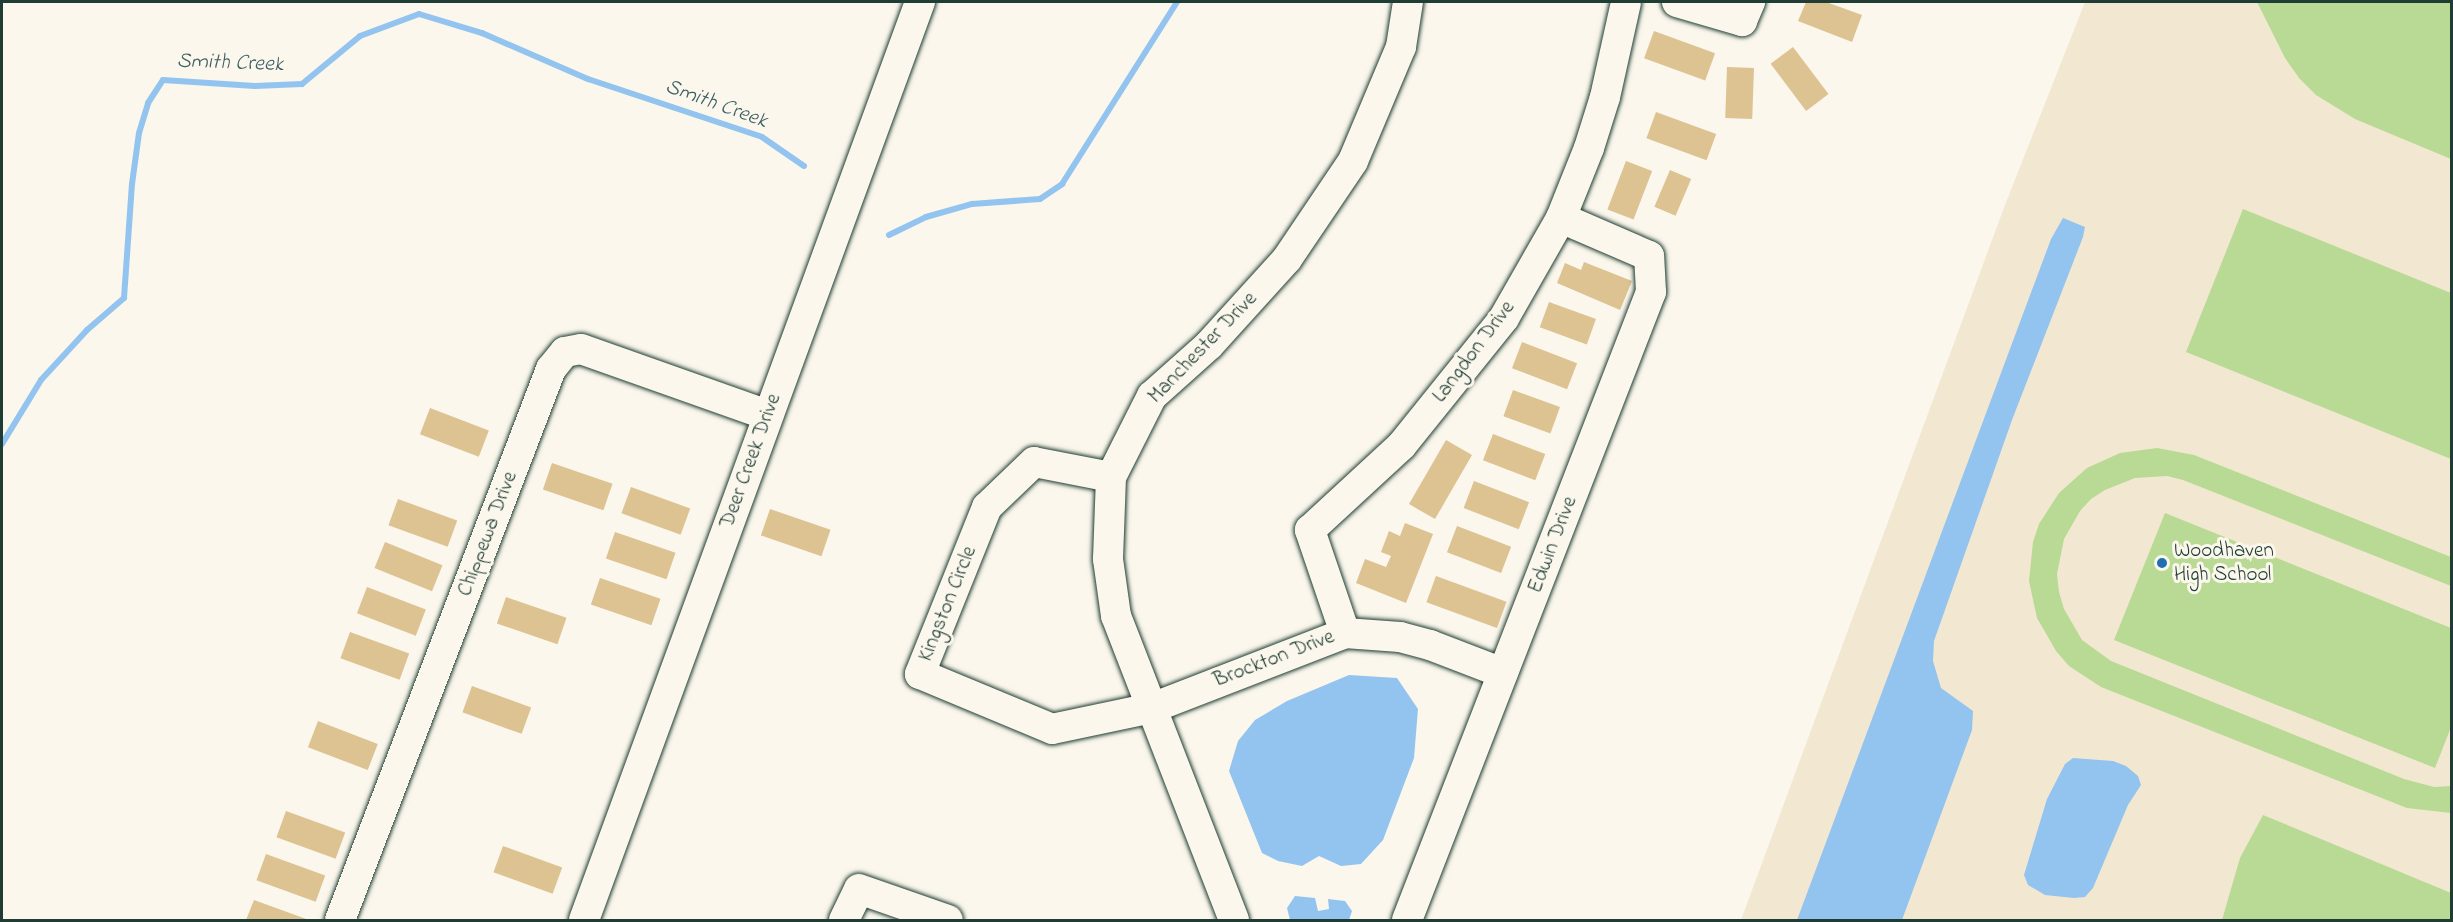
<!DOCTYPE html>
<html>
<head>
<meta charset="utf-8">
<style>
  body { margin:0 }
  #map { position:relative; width:2453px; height:922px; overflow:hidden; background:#fbf7ec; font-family:"Indie Flower",sans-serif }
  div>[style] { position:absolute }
  .built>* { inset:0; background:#f2e7d1 }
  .green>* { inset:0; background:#b8da94 }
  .water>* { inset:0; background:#93c4ef }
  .stream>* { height:6px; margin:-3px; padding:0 3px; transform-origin:3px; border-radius:3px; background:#93c4ef }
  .building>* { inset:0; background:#ddc292; transform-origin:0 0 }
  .roads { filter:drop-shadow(0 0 2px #1f3d34) drop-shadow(0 0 2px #1f3d34) }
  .minor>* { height:30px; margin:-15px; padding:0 15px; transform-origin:15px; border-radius:15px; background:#fbf7ec }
  .dots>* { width:16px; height:16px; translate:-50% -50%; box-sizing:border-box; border:3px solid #fbf7ec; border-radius:50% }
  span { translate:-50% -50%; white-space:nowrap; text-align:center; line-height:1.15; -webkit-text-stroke:6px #fbf7ec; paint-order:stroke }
  .street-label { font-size:21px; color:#1f3d34 }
  .poi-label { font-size:21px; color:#1f3d34 }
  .left { translate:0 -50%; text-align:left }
  .water-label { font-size:22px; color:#3c5f63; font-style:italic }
  .frame { position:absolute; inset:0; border:3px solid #1f3d34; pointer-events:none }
</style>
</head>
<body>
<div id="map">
  <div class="built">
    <div style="clip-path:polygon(2085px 2px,2451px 2px,2451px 920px,1741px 920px,2005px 205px)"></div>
  </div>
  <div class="green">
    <div style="clip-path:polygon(2257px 2px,2451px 2px,2451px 159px,2355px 119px,2316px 95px,2299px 78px,2285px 58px)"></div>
    <div style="clip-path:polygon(2243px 209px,2451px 293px,2451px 459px,2186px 352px)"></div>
    <div style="clip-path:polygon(2157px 448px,2194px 455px,2451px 557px,2451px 586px,2183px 480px,2167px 476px,2135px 478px,2105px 490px,2091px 499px,2080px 511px,2064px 539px,2057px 574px,2059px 592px,2064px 609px,2082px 640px,2111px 661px,2404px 779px,2434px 787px,2451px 786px,2451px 813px,2407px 808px,2101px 687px,2069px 666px,2056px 651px,2037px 618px,2029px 581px,2033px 542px,2039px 524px,2059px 493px,2087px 468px,2120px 453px)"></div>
    <div style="clip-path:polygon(2165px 513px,2451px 628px,2451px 727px,2435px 768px,2114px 640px)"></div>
    <div style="clip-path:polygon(2263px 815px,2451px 893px,2451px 920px,2222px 920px,2240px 858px)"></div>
  </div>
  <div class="water">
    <div style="clip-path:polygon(2063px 218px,2085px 227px,2083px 237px,2012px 420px,1934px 641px,1933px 661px,1941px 688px,1973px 711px,1972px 730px,1902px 920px,1797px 920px,2051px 239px)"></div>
    <div style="clip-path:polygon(1349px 675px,1397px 678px,1418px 709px,1414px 758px,1383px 840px,1361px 864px,1341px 866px,1319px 856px,1302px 866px,1278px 861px,1262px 853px,1229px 771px,1238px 741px,1255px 720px,1287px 701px)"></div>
    <div style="clip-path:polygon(2073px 758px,2113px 761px,2126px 766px,2138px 776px,2141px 785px,2128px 805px,2093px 888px,2085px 897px,2074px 898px,2045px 895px,2028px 885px,2024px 875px,2047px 799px,2065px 764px)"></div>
    <div style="clip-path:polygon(1295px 896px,1315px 898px,1318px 911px,1329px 909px,1328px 899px,1345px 901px,1352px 911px,1349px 920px,1290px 920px,1287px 908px)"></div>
  </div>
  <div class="stream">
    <div style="left:889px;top:235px;width:41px;rotate:-25.9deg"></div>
    <div style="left:926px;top:217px;width:48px;rotate:-15.8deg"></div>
    <div style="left:972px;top:204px;width:68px;rotate:-4.2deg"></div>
    <div style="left:1040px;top:199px;width:27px;rotate:-34deg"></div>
    <div style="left:1062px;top:184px;width:215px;rotate:-57.7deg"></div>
    <div style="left:2px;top:444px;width:75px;rotate:-58.6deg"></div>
    <div style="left:41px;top:380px;width:68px;rotate:-47.4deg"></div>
    <div style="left:87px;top:330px;width:49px;rotate:-40.9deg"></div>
    <div style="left:124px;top:298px;width:114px;rotate:-86deg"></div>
    <div style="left:132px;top:184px;width:51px;rotate:-82.2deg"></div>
    <div style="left:139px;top:133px;width:31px;rotate:-73deg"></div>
    <div style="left:148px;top:103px;width:27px;rotate:-57deg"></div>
    <div style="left:163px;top:80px;width:92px;rotate:3.7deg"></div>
    <div style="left:255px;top:86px;width:47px;rotate:-2.4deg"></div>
    <div style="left:302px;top:84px;width:75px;rotate:-39.6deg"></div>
    <div style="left:360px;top:36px;width:63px;rotate:-20.4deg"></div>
    <div style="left:419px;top:14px;width:66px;rotate:16.8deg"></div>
    <div style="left:482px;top:33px;width:116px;rotate:23.5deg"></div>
    <div style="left:588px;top:79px;width:183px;rotate:18.4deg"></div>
    <div style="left:762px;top:137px;width:51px;rotate:34.6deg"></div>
  </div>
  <div class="building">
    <div style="clip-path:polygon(1806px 2px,1826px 2px,1862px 15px,1852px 42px,1798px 21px)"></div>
    <div style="left:1654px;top:31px;width:65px;height:29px;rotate:20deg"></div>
    <div style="left:1793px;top:47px;width:59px;height:28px;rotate:53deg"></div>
    <div style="left:1727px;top:67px;width:27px;height:51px;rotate:2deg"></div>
    <div style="left:1656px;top:112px;width:64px;height:28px;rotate:20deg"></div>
    <div style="left:1626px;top:161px;width:28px;height:52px;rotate:21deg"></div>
    <div style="left:1670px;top:170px;width:23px;height:40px;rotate:23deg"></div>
    <div style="clip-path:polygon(1584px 262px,1632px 281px,1620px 310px,1557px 283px,1565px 263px,1581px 270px)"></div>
    <div style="left:1549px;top:302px;width:50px;height:27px;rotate:20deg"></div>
    <div style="left:1522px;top:342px;width:59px;height:28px;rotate:21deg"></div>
    <div style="left:1513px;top:390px;width:50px;height:28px;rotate:20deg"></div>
    <div style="left:430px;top:408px;width:63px;height:28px;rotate:21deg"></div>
    <div style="left:1493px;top:434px;width:56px;height:28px;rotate:21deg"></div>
    <div style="left:1446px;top:440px;width:30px;height:74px;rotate:30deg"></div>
    <div style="left:552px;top:463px;width:64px;height:28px;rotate:19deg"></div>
    <div style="left:1474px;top:481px;width:59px;height:29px;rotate:21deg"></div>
    <div style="left:631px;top:487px;width:63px;height:28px;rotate:20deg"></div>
    <div style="left:398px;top:499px;width:63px;height:28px;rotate:20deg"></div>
    <div style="left:770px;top:509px;width:64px;height:28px;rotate:19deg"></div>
    <div style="clip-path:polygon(1405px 523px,1433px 534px,1406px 603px,1356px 583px,1365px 559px,1386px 567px,1391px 556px,1381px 552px,1389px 531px,1400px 536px)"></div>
    <div style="left:1457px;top:526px;width:58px;height:28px;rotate:21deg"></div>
    <div style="left:615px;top:532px;width:64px;height:28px;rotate:19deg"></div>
    <div style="left:385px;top:542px;width:62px;height:28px;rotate:22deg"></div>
    <div style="left:1436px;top:576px;width:75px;height:28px;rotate:20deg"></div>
    <div style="left:600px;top:578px;width:64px;height:28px;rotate:19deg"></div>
    <div style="left:367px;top:587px;width:63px;height:28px;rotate:21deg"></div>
    <div style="left:506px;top:597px;width:64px;height:28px;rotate:19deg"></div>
    <div style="left:350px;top:632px;width:63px;height:28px;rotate:20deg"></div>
    <div style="left:472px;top:686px;width:63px;height:28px;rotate:20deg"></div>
    <div style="left:318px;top:721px;width:64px;height:28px;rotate:21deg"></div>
    <div style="left:286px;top:811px;width:63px;height:28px;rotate:20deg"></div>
    <div style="left:503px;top:846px;width:63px;height:28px;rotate:20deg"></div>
    <div style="left:266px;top:854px;width:63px;height:28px;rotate:20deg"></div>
    <div style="clip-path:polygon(254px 900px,309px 920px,246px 920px)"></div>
  </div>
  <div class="roads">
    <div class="minor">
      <div style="left:1677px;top:2px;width:68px;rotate:16.3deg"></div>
      <div style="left:1742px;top:21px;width:21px;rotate:-67deg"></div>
      <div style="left:1111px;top:477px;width:78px;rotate:-169deg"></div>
      <div style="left:1034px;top:462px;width:65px;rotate:136.2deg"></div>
      <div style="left:987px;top:507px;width:180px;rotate:111.9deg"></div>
      <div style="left:920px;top:674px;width:143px;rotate:22.6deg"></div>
      <div style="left:1052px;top:729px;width:102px;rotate:-11.9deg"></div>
      <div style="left:1152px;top:708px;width:207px;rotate:-21.2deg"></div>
      <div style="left:1345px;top:633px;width:55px;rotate:4.2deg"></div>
      <div style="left:1400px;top:637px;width:31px;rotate:15deg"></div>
      <div style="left:1430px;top:645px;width:78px;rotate:21deg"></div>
      <div style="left:1345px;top:633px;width:109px;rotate:-108.8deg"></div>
      <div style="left:1310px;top:530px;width:125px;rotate:-42.7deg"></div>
      <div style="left:1402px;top:445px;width:163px;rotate:-51.2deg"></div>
      <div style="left:1504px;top:318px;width:115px;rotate:-60.3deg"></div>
      <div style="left:1561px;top:218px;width:75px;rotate:-68.2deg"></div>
      <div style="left:1589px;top:148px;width:53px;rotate:-72.6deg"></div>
      <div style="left:1605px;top:97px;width:97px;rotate:-77.5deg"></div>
      <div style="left:340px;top:920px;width:590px;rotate:-69.05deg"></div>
      <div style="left:551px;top:369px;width:22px;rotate:-51deg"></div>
      <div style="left:565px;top:352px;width:16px;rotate:-11deg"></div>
      <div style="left:581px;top:349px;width:197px;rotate:19.5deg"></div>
      <div style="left:584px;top:920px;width:978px;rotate:-69.9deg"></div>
      <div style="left:844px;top:920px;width:34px;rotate:-64deg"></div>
      <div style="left:859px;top:889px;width:94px;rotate:19.2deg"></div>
      <div style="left:1234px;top:920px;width:326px;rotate:-111.2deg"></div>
      <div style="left:1116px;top:616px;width:58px;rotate:-98deg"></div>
      <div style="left:1108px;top:559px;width:82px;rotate:-87.9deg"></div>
      <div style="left:1111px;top:477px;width:91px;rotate:-63.2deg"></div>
      <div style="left:1152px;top:396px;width:76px;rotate:-41.8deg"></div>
      <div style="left:1209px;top:345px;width:116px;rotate:-47.8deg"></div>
      <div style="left:1287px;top:259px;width:118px;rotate:-56deg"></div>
      <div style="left:1353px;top:161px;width:124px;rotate:-67.2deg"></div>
      <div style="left:1401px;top:47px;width:46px;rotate:-81.2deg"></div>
      <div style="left:1407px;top:920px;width:674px;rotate:-68.77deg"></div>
      <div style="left:1651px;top:292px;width:36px;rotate:-93deg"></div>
      <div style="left:1649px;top:256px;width:96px;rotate:-156.6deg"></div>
    </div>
  </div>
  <div class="dots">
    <div style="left:2162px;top:563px;background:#1f6fb2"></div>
  </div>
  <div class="street-label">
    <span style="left:1203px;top:348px;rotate:-46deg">Manchester Drive</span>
    <span style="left:1474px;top:352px;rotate:-53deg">Langdon Drive</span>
    <span style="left:751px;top:461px;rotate:-70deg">Deer Creek Drive</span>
    <span style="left:488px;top:534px;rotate:-69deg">Chippewa Drive</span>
    <span style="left:1553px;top:545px;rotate:-69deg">Edwin Drive</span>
    <span style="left:948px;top:604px;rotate:-68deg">Kingston Circle</span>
    <span style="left:1274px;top:659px;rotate:-21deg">Brockton Drive</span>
  </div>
  <div class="poi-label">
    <span class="left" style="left:2174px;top:563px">Woodhaven<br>High School</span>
  </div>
  <div class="water-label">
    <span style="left:230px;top:64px;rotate:2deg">Smith Creek</span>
    <span style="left:716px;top:105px;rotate:20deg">Smith Creek</span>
  </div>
  <div class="frame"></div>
</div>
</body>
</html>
